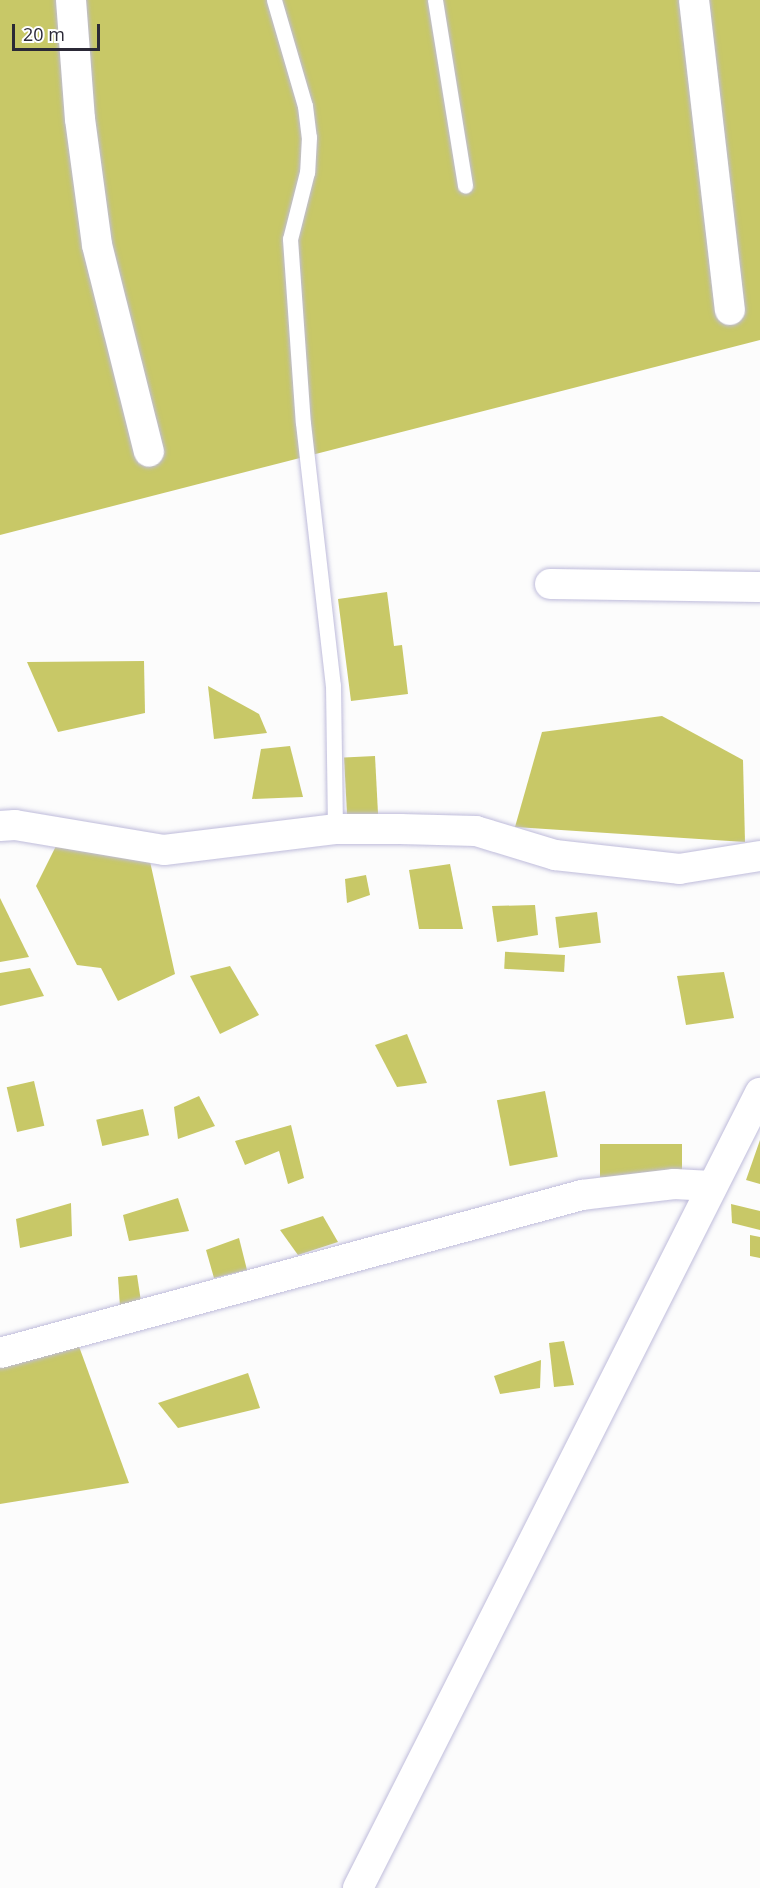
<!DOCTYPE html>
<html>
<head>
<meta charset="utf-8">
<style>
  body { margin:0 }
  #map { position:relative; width:760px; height:1888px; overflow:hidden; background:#fcfcfc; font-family:"Open Sans",sans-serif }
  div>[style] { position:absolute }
  .building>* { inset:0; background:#c8c867; transform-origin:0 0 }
  .roads { filter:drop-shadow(0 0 2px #bfbcdb) drop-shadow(0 0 2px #bfbcdb) }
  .lane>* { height:15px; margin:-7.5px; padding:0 7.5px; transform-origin:7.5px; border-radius:7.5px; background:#fff }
  .street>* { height:30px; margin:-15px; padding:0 15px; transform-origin:15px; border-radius:15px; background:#fff }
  span { translate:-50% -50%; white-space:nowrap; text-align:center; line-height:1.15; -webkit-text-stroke:4.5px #fff; paint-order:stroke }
  .scale { position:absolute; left:12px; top:24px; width:88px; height:27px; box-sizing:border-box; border:3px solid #2b2936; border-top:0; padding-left:8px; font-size:18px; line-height:21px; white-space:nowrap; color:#2b2936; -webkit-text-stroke:4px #fff; paint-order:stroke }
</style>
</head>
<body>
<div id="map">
  <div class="building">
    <div style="clip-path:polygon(0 0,760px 0,760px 340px,0 535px)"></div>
    <div style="clip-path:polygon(387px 592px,394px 646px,402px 645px,408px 694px,351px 701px,338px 599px)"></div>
    <div style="clip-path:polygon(144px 661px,145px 713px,58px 732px,27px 662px)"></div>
    <div style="clip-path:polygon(208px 686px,259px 714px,267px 733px,214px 739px)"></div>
    <div style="clip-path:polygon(662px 716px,743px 760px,745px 842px,515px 827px,542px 732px)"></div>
    <div style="clip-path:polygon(290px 746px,303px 797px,252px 799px,261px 749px)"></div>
    <div style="left:375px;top:756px;width:62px;height:31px;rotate:87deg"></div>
    <div style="clip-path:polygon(60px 838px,149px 857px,175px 974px,118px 1001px,101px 968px,77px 965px,36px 886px)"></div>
    <div style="clip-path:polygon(450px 864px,463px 929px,419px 929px,409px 870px)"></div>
    <div style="clip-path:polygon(366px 875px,370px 895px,347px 903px,345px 879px)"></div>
    <div style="clip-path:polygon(0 898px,29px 957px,0 962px)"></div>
    <div style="clip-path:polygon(535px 905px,538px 935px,497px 942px,492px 906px)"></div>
    <div style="left:597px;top:912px;width:31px;height:42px;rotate:83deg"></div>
    <div style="left:565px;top:955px;width:17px;height:60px;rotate:93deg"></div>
    <div style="clip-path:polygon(230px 966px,259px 1015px,220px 1034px,190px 976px)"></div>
    <div style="clip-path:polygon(30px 968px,44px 996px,0 1006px,0 973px)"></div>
    <div style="clip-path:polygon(724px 972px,734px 1018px,686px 1025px,677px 976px)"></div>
    <div style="clip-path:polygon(407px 1034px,427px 1083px,397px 1087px,375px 1045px)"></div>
    <div style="left:34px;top:1081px;width:46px;height:28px;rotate:77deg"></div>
    <div style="left:545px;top:1091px;width:67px;height:49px;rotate:79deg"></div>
    <div style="clip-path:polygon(199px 1096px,215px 1126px,178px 1139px,174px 1107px)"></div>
    <div style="left:143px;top:1109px;width:27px;height:48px;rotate:77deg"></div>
    <div style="clip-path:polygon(291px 1125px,304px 1178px,288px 1184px,279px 1151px,245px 1165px,235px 1141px)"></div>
    <div style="clip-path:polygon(760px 1140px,760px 1184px,746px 1180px)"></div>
    <div style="left:682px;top:1144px;width:33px;height:82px;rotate:90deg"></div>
    <div style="clip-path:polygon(178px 1198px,189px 1231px,129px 1241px,123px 1215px)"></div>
    <div style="clip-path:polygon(71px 1203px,72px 1236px,20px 1248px,16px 1219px)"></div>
    <div style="clip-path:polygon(731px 1204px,760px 1211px,760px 1230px,732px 1223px)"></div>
    <div style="clip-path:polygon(323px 1216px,338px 1242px,298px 1255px,280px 1230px)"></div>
    <div style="clip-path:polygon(750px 1235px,760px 1237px,760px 1258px,750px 1256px)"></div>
    <div style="clip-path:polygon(239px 1238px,247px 1270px,214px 1278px,206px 1250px)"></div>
    <div style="clip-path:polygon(137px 1275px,143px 1315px,121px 1322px,118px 1277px)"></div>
    <div style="clip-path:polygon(77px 1341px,129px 1483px,0 1504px,0 1362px)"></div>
    <div style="clip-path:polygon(564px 1341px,574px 1385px,554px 1387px,549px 1343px)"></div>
    <div style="clip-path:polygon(541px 1360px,540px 1388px,500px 1394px,494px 1376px)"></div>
    <div style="clip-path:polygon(248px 1373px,260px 1408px,178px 1428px,158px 1403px)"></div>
  </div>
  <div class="roads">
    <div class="lane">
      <div style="left:274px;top:0;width:110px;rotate:73.7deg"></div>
      <div style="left:305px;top:106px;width:31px;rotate:83deg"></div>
      <div style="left:309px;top:137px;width:35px;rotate:93deg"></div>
      <div style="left:307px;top:172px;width:69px;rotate:104.2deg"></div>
      <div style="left:290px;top:239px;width:184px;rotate:86deg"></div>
      <div style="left:303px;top:423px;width:264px;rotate:83.5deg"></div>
      <div style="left:333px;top:685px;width:144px;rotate:89.2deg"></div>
      <div style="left:435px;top:0;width:188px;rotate:80.8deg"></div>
    </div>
    <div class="street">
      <div style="left:71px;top:0;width:119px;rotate:85.7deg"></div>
      <div style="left:80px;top:119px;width:127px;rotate:82.3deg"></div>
      <div style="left:97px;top:245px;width:213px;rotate:75.9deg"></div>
      <div style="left:694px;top:0;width:312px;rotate:83.4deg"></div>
      <div style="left:550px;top:584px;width:210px;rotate:0.8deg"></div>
      <div style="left:0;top:826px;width:15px;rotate:-4deg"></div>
      <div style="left:15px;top:825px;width:151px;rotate:9.5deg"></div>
      <div style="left:164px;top:850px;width:172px;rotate:-7deg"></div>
      <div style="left:335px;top:829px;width:65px"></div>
      <div style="left:400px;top:829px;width:76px;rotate:1.5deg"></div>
      <div style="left:476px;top:831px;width:83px;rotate:16.9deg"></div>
      <div style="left:555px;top:855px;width:125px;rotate:6.4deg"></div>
      <div style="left:679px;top:869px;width:82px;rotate:-9.1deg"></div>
      <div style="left:0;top:1353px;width:603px;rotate:-15.19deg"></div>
      <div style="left:582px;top:1195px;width:93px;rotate:-6.8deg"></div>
      <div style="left:674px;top:1184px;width:38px;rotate:3deg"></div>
      <div style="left:358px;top:1888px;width:891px;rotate:-63.18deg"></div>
    </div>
  </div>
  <div class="scale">20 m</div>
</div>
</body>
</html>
